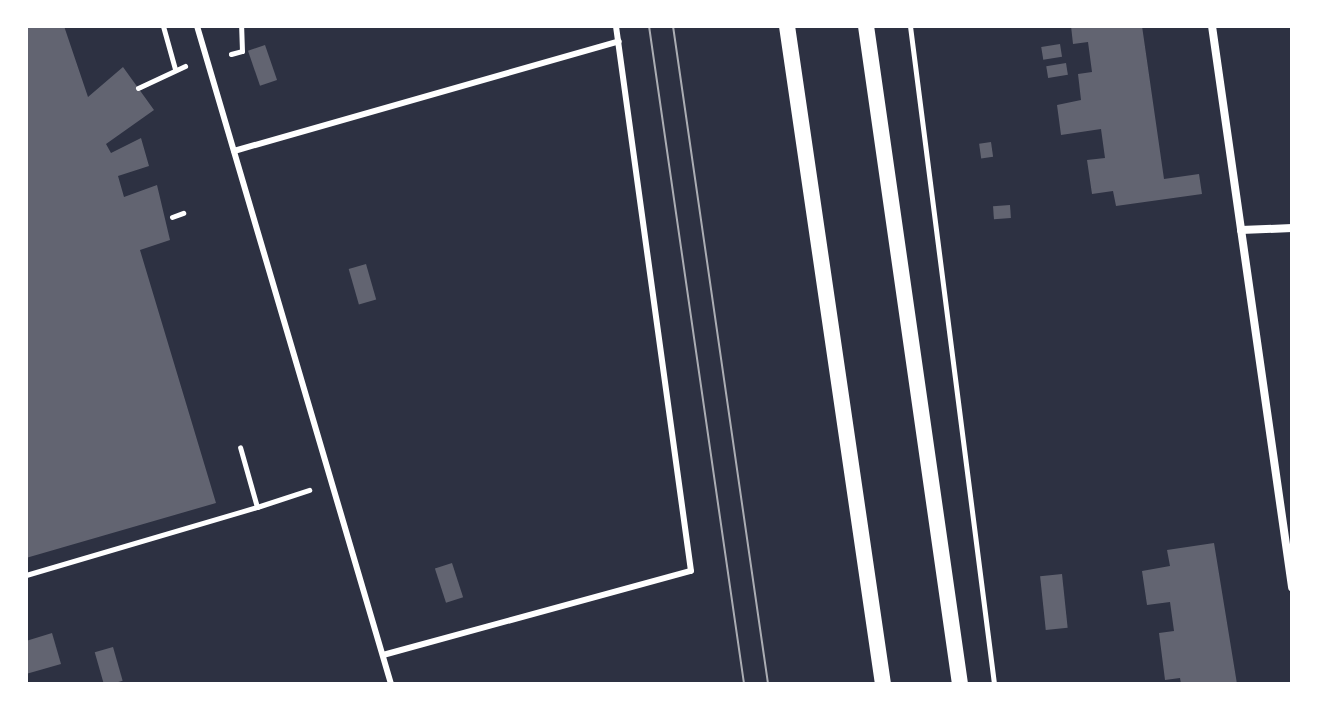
<!DOCTYPE html>
<html>
<head>
<meta charset="utf-8">
<style>
  body { margin:0 }
  #map { position:relative; width:1318px; height:710px; overflow:hidden; background:#2d3142; font-family:Quicksand,sans-serif }
  div>[style] { position:absolute }
  .building>* { inset:0; background:#626471; transform-origin:0 0 }
  .path>* { height:5px; margin:-2.5px; padding:0 2.5px; transform-origin:2.5px; border-radius:2.5px; background:#fff }
  .service>* { height:6px; margin:-3px; padding:0 3px; transform-origin:3px; border-radius:3px; background:#fff }
  .minor>* { height:8px; margin:-4px; padding:0 4px; transform-origin:4px; border-radius:4px; background:#fff }
  .secondary>* { height:16px; margin:-8px; padding:0 8px; transform-origin:8px; border-radius:8px; background:#fff }
  .tram>* { height:2px; margin:-1px; padding:0 1px; transform-origin:1px; border-radius:1px; background:#abadb3 }
  span { translate:-50% -50%; white-space:nowrap; text-align:center; line-height:1.15; -webkit-text-stroke:7px #fff; paint-order:stroke }
  .frame { position:absolute; inset:0; border:28px solid #fff; pointer-events:none }
</style>
</head>
<body>
<div id="map">
  <div class="building">
    <div style="clip-path:polygon(26px 26px,64px 26px,88px 97px,123px 67px,154px 110px,106px 144px,111px 153px,141px 138px,149px 166px,118px 176px,124px 197px,157px 185px,170px 240px,140px 250px,216px 503px,26px 558px)"></div>
    <div style="clip-path:polygon(1071px 26px,1142px 26px,1164px 179px,1199px 174px,1202px 194px,1116px 206px,1113px 191px,1092px 194px,1087px 160px,1105px 158px,1101px 129px,1061px 135px,1057px 105px,1081px 100px,1078px 74px,1092px 72px,1088px 42px,1073px 44px)"></div>
    <div style="left:1060px;top:44px;width:13px;height:19px;rotate:81deg"></div>
    <div style="left:265px;top:45px;width:37px;height:18px;rotate:71deg"></div>
    <div style="left:1066px;top:63px;width:12px;height:20px;rotate:81deg"></div>
    <div style="left:991px;top:142px;width:15px;height:12px;rotate:82deg"></div>
    <div style="left:1010px;top:205px;width:13px;height:17px;rotate:86deg"></div>
    <div style="left:366px;top:264px;width:37px;height:18px;rotate:74deg"></div>
    <div style="clip-path:polygon(1214px 543px,1237px 684px,1181px 684px,1180px 678px,1165px 680px,1159px 633px,1174px 631px,1170px 602px,1147px 605px,1142px 571px,1170px 566px,1167px 550px)"></div>
    <div style="left:452px;top:563px;width:36px;height:18px;rotate:72deg"></div>
    <div style="left:1062px;top:574px;width:54px;height:22px;rotate:84deg"></div>
    <div style="clip-path:polygon(52px 633px,61px 664px,26px 674px,26px 641px)"></div>
    <div style="left:113px;top:647px;width:35px;height:19px;rotate:74deg"></div>
  </div>
  <div class="path">
    <div style="left:163px;top:26px;width:45px;rotate:74.4deg"></div>
    <div style="left:910px;top:26px;width:663px;rotate:82.72deg"></div>
    <div style="left:231px;top:54px;width:11px;rotate:-15deg"></div>
    <div style="left:242px;top:51px;width:25px;rotate:-92deg"></div>
    <div style="left:138px;top:88px;width:52px;rotate:-25.1deg"></div>
    <div style="left:172px;top:217px;width:12px;rotate:-20deg"></div>
    <div style="left:257px;top:507px;width:55px;rotate:-18.1deg"></div>
    <div style="left:26px;top:575px;width:241px;rotate:-16.4deg"></div>
    <div style="left:257px;top:507px;width:62px;rotate:-105.8deg"></div>
  </div>
  <div class="service">
    <div style="left:197px;top:26px;width:686px;rotate:73.57deg"></div>
    <div style="left:234px;top:151px;width:400px;rotate:-15.9deg"></div>
    <div style="left:383px;top:655px;width:319px;rotate:-15.3deg"></div>
    <div style="left:691px;top:571px;width:550px;rotate:-97.84deg"></div>
  </div>
  <div class="minor">
    <div style="left:1212px;top:26px;width:567px;rotate:81.88deg"></div>
    <div style="left:1241px;top:230px;width:51px;rotate:-2.2deg"></div>
  </div>
  <div class="secondary">
    <div style="left:787px;top:26px;width:665px;rotate:81.7deg"></div>
    <div style="left:866px;top:26px;width:665px;rotate:81.87deg"></div>
  </div>
  <div class="tram">
    <div style="left:649px;top:26px;width:665px;rotate:81.78deg"></div>
    <div style="left:673px;top:26px;width:665px;rotate:81.78deg"></div>
  </div>
  <div class="frame"></div>
</div>
</body>
</html>
